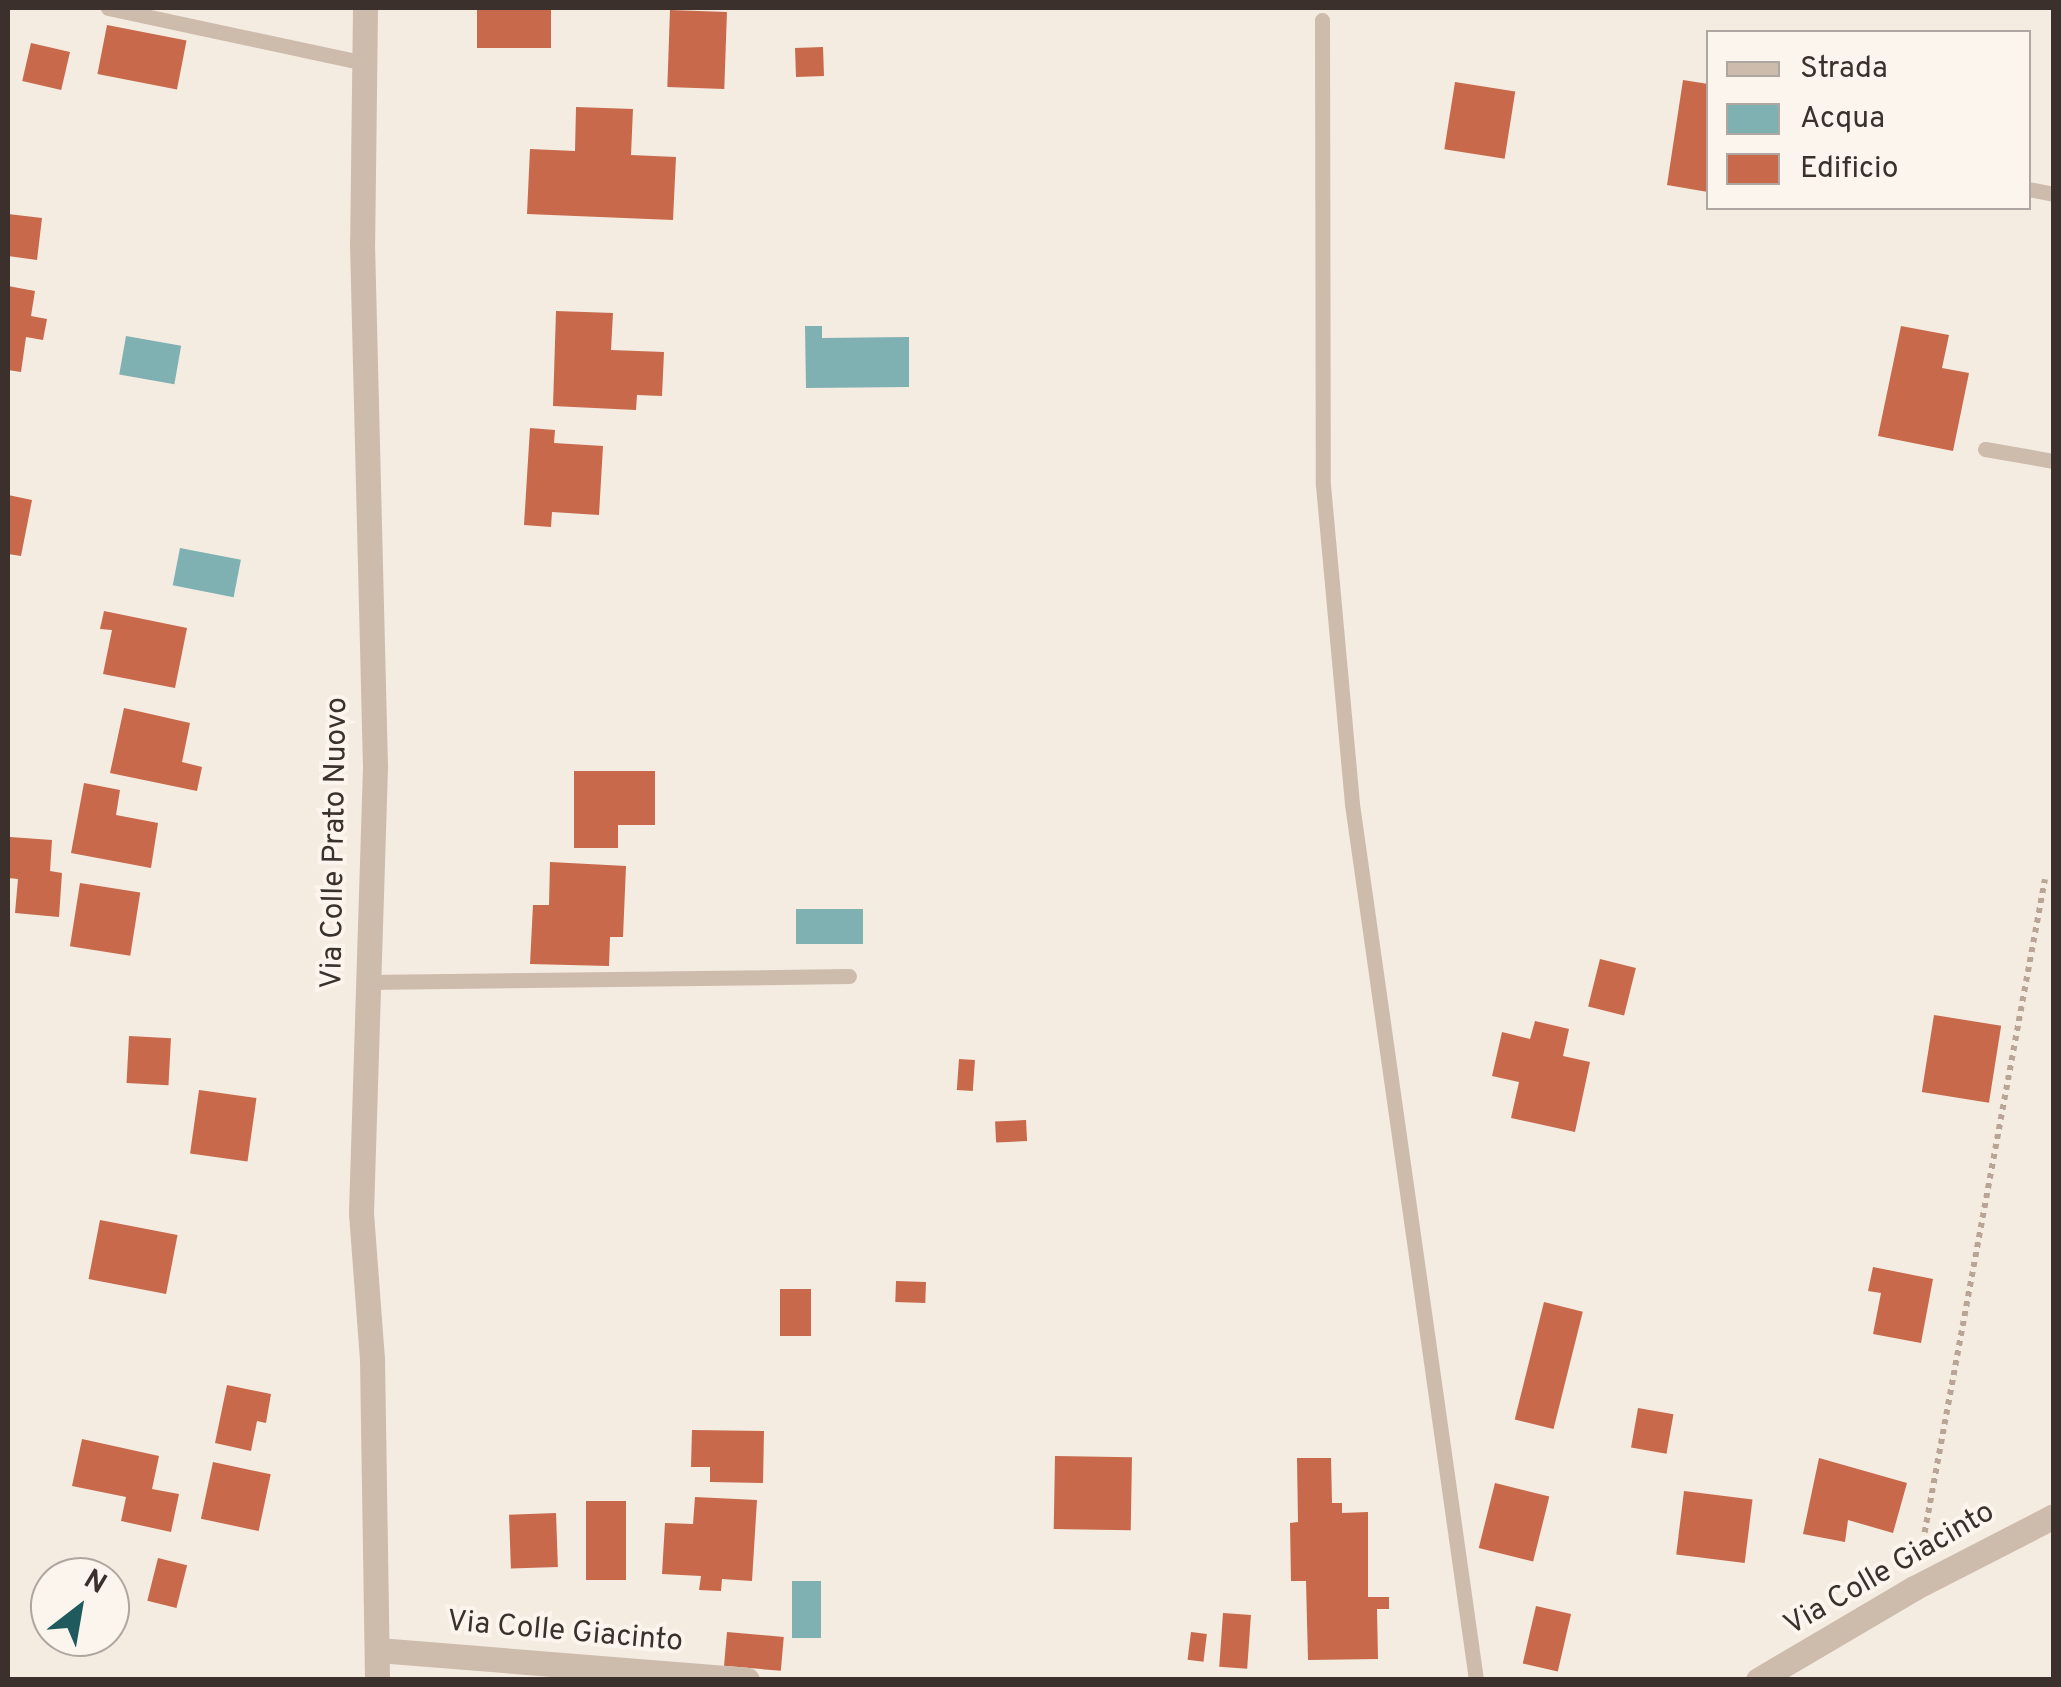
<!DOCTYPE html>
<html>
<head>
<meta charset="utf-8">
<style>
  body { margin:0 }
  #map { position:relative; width:2061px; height:1687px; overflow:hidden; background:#f4ebe1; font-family:Overpass,sans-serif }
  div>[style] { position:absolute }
  .water>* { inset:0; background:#7fb0b2; transform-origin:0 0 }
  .building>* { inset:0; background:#c8694b; transform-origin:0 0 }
  .path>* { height:6px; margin-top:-3px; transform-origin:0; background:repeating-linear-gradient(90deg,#b9a596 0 5px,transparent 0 10px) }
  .lane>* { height:15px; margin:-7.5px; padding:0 7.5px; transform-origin:7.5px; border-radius:7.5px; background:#cdbbac }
  .street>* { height:25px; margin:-12.5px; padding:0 12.5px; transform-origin:12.5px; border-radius:12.5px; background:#cdbbac }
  span { translate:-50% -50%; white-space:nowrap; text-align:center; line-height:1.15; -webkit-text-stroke:8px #fbf5ee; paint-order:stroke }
  .street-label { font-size:30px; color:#3b302b }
  .frame { position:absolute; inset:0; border:10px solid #3b302b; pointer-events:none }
  .legend { position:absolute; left:1706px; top:30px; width:325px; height:180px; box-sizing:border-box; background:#fbf5ee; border:2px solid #aea6a0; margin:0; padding:12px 18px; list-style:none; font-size:30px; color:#3b302b }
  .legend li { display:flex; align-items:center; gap:20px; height:50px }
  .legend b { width:50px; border:2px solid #aea6a0 }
  .north { position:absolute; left:30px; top:1557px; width:100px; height:100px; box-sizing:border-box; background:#fbf5ee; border:2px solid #aea6a0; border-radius:50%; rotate:31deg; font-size:28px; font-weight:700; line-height:40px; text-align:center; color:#3b302b }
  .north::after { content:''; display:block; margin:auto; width:35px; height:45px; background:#1f5a5e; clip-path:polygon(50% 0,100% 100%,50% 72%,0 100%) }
</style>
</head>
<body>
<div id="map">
  <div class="water">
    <div style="clip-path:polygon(805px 326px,822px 326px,822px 338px,909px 337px,909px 387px,806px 388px)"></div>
    <div style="left:126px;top:336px;width:56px;height:39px;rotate:10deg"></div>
    <div style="left:180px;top:548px;width:62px;height:38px;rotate:11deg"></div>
    <div style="left:796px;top:909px;width:67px;height:35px"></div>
    <div style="left:792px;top:1581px;width:29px;height:57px"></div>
  </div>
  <div class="building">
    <div style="left:477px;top:8px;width:74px;height:40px"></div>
    <div style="left:670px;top:10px;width:57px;height:77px;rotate:2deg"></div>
    <div style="left:107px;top:25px;width:81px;height:50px;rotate:11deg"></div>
    <div style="left:31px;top:43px;width:40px;height:39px;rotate:13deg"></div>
    <div style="left:823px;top:47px;width:29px;height:28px;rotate:88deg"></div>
    <div style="clip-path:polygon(1683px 80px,1708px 84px,1708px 192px,1667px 185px)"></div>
    <div style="left:1455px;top:82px;width:61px;height:68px;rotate:9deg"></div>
    <div style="clip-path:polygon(576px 107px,633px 109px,631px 155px,676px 157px,673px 220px,527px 214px,530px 149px,575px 151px)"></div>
    <div style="clip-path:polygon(8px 214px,42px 218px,37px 260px,8px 256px)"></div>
    <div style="clip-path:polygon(8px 286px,35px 291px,31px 316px,47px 319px,43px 340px,26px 337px,21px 372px,8px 370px)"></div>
    <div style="clip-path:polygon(556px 311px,613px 313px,611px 350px,664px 352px,662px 396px,637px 395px,636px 410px,553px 406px)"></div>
    <div style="clip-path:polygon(1901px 326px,1949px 335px,1942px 368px,1969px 373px,1953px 451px,1878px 436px)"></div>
    <div style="clip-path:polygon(530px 428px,555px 430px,554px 443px,603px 446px,599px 515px,552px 512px,551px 527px,524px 525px)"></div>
    <div style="clip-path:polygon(8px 495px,32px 500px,21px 556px,8px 554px)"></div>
    <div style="clip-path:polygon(104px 611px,187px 628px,175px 688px,103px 674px,112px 630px,100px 629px)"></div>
    <div style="clip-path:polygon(124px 708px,190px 723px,182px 762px,202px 767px,197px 791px,110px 773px)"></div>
    <div style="clip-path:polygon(574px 771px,655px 771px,655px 825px,618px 825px,618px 848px,574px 848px)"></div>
    <div style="clip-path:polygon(84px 783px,120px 790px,116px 815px,158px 823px,151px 868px,71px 853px)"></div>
    <div style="clip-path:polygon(10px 837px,52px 840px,50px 871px,62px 873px,59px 917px,15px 913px,18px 879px,8px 878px)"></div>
    <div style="clip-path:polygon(550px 862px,626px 866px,623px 937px,610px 937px,609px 966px,530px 964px,533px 905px,549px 905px)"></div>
    <div style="left:80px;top:883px;width:61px;height:64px;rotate:9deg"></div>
    <div style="left:1600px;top:959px;width:37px;height:49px;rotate:14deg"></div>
    <div style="left:1934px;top:1015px;width:68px;height:78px;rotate:9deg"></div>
    <div style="clip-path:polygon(1535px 1021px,1569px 1029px,1563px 1056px,1590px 1062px,1575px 1132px,1511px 1118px,1519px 1082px,1492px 1076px,1502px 1032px,1530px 1039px)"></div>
    <div style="left:129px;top:1036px;width:42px;height:47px;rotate:3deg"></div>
    <div style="left:959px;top:1059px;width:16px;height:31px;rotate:4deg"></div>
    <div style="left:199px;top:1090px;width:58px;height:64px;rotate:8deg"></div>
    <div style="left:1026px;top:1120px;width:21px;height:31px;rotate:87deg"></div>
    <div style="left:100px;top:1220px;width:79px;height:60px;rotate:11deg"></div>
    <div style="clip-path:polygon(1873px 1267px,1933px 1279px,1921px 1343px,1873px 1334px,1881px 1293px,1868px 1291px)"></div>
    <div style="left:896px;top:1281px;width:30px;height:21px;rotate:2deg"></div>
    <div style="left:780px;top:1289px;width:31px;height:47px"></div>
    <div style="left:1544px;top:1302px;width:40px;height:121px;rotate:14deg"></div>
    <div style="clip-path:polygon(227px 1385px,271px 1394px,266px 1423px,257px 1421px,251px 1451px,215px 1443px)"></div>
    <div style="left:1638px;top:1408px;width:36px;height:40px;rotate:10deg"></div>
    <div style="clip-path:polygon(692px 1430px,764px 1431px,763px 1483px,710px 1482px,710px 1467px,691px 1467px)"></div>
    <div style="clip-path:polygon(82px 1439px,159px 1456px,152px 1489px,179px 1494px,171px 1532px,121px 1521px,126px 1497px,72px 1486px)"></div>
    <div style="left:1055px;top:1456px;width:77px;height:73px;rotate:1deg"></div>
    <div style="clip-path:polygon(1297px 1458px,1331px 1458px,1332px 1503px,1342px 1503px,1342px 1513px,1368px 1512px,1368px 1597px,1389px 1597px,1389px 1609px,1377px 1609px,1378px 1659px,1308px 1660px,1306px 1581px,1291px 1581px,1290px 1523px,1298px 1522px)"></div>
    <div style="clip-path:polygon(1819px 1458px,1907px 1483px,1893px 1533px,1848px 1520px,1845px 1542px,1803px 1534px)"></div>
    <div style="left:213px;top:1462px;width:59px;height:58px;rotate:12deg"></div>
    <div style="left:1495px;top:1483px;width:56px;height:67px;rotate:14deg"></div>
    <div style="left:1684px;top:1491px;width:69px;height:64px;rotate:7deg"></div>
    <div style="clip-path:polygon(695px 1497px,757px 1500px,752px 1581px,722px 1579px,721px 1591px,699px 1590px,701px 1576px,662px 1574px,665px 1523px,693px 1524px)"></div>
    <div style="left:586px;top:1501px;width:40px;height:79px"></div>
    <div style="left:556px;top:1513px;width:54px;height:47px;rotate:88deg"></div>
    <div style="left:158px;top:1558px;width:30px;height:44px;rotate:14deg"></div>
    <div style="left:1536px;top:1606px;width:36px;height:59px;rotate:13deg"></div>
    <div style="left:1223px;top:1613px;width:28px;height:54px;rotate:4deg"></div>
    <div style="left:727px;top:1632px;width:57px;height:34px;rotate:5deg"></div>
    <div style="left:1191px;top:1632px;width:16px;height:28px;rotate:7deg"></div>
  </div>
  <div class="path">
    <div style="left:1921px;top:1552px;width:684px;rotate:-79.56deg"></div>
  </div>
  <div class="lane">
    <div style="left:108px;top:8px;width:262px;rotate:12.1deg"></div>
    <div style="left:1322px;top:20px;width:465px;rotate:89.9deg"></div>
    <div style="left:1323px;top:485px;width:320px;rotate:84.8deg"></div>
    <div style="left:1352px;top:804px;width:885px;rotate:81.94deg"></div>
    <div style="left:2028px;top:189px;width:26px;rotate:11deg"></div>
    <div style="left:1985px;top:449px;width:70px;rotate:9.9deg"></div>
    <div style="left:366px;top:982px;width:483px;rotate:-0.7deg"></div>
  </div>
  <div class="street">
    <div style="left:365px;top:8px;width:235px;rotate:90.7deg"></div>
    <div style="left:362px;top:243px;width:524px;rotate:88.58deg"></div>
    <div style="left:375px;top:767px;width:446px;rotate:91.8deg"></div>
    <div style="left:361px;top:1213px;width:146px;rotate:85.7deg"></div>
    <div style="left:372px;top:1359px;width:321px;rotate:89.1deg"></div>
    <div style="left:378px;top:1650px;width:370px;rotate:4.6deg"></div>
    <div style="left:1758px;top:1680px;width:181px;rotate:-30.5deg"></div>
    <div style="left:1914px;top:1588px;width:157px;rotate:-27.2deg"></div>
  </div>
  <div class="street-label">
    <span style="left:336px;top:843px;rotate:-89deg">Via Colle Prato Nuovo</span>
    <span style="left:1890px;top:1570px;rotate:-30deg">Via Colle Giacinto</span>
    <span style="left:565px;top:1633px;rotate:5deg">Via Colle Giacinto</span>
  </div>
  <div class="frame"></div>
  <ul class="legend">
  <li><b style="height:12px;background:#cdbbac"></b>Strada</li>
  <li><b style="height:28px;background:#7fb0b2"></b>Acqua</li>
  <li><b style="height:28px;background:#c8694b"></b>Edificio</li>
  </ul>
  <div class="north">N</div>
</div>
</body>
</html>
